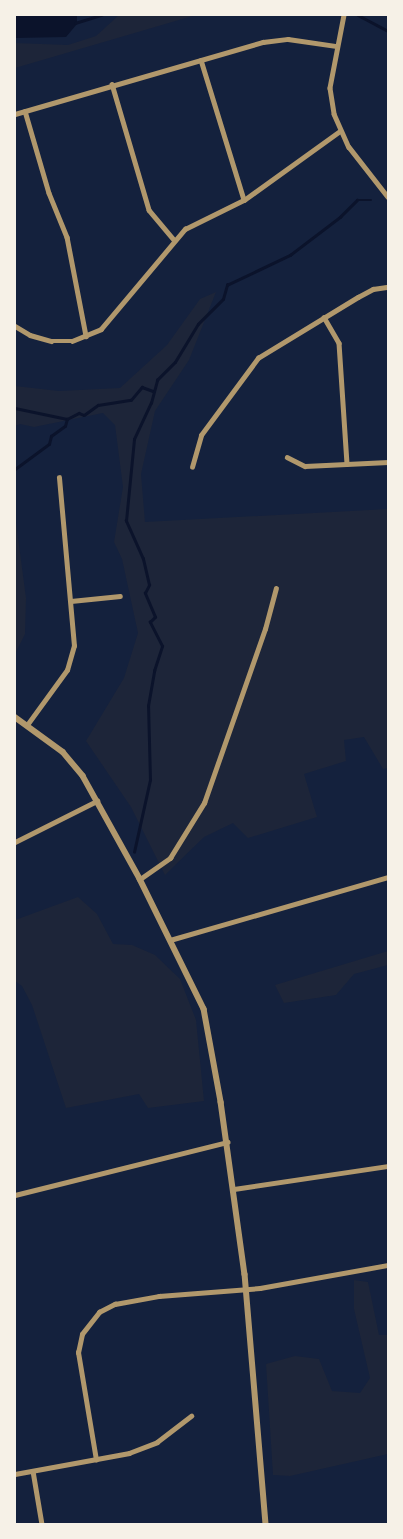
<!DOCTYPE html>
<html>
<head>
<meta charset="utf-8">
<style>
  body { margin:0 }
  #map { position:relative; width:403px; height:1539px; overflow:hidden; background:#14213d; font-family:Overpass,sans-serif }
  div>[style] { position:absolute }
  .green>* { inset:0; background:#1d2539 }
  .water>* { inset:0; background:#0b132b }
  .stream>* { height:2.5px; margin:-1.25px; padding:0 1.25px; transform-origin:1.25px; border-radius:1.25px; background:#0b132b }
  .minor>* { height:4.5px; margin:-2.25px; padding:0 2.25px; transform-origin:2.25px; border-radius:2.25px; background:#b1986c }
  .tertiary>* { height:5.5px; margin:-2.75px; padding:0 2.75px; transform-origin:2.75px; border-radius:2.75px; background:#b1986c }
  span { translate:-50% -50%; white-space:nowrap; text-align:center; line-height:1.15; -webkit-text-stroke:4px #f6f1e7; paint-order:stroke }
  .frame { position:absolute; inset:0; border:16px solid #f6f1e7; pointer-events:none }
</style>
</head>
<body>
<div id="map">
  <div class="green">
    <div style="clip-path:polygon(119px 15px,196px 15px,15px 68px,15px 43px,68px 45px,96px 36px)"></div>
    <div style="clip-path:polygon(216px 292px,189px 360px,155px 411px,141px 474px,145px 522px,388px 509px,388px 768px,383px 769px,364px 737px,344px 740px,346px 761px,304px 774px,317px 817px,248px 838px,233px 823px,204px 837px,165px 875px,131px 807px,86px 741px,124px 678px,138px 633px,122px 559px,114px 542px,123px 487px,115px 425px,103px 413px,34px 427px,20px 424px,15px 426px,15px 386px,59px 391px,120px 388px,167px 345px,200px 299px)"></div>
    <div style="clip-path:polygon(15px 515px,26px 598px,25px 634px,15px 654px)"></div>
    <div style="clip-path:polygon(78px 897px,97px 914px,113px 944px,132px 945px,155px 955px,180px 979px,196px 1020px,204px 1101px,148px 1108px,139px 1094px,66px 1108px,32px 1005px,22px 986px,15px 981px,15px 920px)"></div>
    <div style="clip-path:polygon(388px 951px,388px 965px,354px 974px,336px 995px,284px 1003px,275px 985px)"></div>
    <div style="clip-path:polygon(354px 1280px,368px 1282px,379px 1335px,388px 1335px,388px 1454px,290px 1476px,273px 1475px,266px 1364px,295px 1356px,319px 1359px,332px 1391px,360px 1393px,370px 1378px,354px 1309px)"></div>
  </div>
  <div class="water">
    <div style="clip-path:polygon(15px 15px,77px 15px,77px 24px,66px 37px,15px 38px)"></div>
  </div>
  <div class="stream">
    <div style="left:358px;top:15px;width:34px;rotate:28deg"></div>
    <div style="left:75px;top:23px;width:28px;rotate:-17deg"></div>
    <div style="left:15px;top:408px;width:53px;rotate:11.9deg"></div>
    <div style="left:15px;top:469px;width:42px;rotate:-36.3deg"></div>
    <div style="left:49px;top:444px;width:8px;rotate:-76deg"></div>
    <div style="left:51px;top:436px;width:17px;rotate:-36deg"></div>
    <div style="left:65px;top:426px;width:7px;rotate:-74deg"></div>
    <div style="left:67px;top:419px;width:13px;rotate:-27deg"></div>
    <div style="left:79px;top:413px;width:5px;rotate:22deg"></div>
    <div style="left:84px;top:415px;width:17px;rotate:-36deg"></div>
    <div style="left:98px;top:405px;width:33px;rotate:-9deg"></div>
    <div style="left:131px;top:400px;width:17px;rotate:-50deg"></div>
    <div style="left:142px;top:387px;width:12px;rotate:20deg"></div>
    <div style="left:134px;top:852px;width:74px;rotate:-77.5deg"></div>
    <div style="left:150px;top:780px;width:74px;rotate:-91.5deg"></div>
    <div style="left:148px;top:706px;width:36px;rotate:-80deg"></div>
    <div style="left:154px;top:671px;width:26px;rotate:-72deg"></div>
    <div style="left:162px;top:646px;width:27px;rotate:-117deg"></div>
    <div style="left:150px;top:622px;width:7px;rotate:-45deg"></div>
    <div style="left:155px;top:617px;width:26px;rotate:-113deg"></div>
    <div style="left:145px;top:593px;width:9px;rotate:-63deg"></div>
    <div style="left:149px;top:585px;width:27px;rotate:-103deg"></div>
    <div style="left:143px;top:559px;width:42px;rotate:-114.1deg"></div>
    <div style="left:126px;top:521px;width:82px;rotate:-84.4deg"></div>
    <div style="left:134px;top:439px;width:40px;rotate:-65deg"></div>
    <div style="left:151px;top:403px;width:24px;rotate:-75deg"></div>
    <div style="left:157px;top:380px;width:25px;rotate:-45deg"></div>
    <div style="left:175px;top:362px;width:44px;rotate:-58.8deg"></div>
    <div style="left:198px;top:324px;width:35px;rotate:-45deg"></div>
    <div style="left:223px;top:299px;width:15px;rotate:-74deg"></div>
    <div style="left:227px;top:285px;width:70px;rotate:-25.5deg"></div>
    <div style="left:290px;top:255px;width:63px;rotate:-37.2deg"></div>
    <div style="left:340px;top:217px;width:24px;rotate:-45deg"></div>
    <div style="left:357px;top:200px;width:14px"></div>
  </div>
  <div class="minor">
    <div style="left:344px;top:15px;width:74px;rotate:100.9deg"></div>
    <div style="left:330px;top:88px;width:26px;rotate:81deg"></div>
    <div style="left:334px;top:114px;width:36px;rotate:66deg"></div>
    <div style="left:349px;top:147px;width:63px;rotate:52deg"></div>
    <div style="left:201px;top:60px;width:146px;rotate:72.9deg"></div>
    <div style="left:112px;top:84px;width:131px;rotate:73.6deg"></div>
    <div style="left:149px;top:210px;width:38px;rotate:50deg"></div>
    <div style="left:25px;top:111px;width:85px;rotate:73.7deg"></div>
    <div style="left:49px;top:193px;width:48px;rotate:67.8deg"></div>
    <div style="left:67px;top:237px;width:101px;rotate:79.1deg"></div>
    <div style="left:15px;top:114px;width:258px;rotate:-16.2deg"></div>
    <div style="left:263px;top:42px;width:25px;rotate:-7deg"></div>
    <div style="left:288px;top:39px;width:49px;rotate:8.3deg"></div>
    <div style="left:324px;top:317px;width:30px;rotate:60deg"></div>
    <div style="left:339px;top:343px;width:121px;rotate:86.2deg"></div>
    <div style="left:15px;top:326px;width:17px;rotate:31deg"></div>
    <div style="left:30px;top:335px;width:22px;rotate:16deg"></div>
    <div style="left:51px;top:341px;width:21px"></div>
    <div style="left:72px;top:341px;width:31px;rotate:-22deg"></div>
    <div style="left:101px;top:329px;width:131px;rotate:-50deg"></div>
    <div style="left:185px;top:229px;width:66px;rotate:-26.2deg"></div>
    <div style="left:244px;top:200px;width:118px;rotate:-35.7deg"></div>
    <div style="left:287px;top:457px;width:20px;rotate:27deg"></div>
    <div style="left:305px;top:466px;width:83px;rotate:-2.8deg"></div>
    <div style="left:192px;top:467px;width:33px;rotate:-74deg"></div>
    <div style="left:201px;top:435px;width:96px;rotate:-53.5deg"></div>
    <div style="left:258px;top:358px;width:117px;rotate:-31.4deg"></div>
    <div style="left:358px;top:297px;width:17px;rotate:-28deg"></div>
    <div style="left:373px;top:289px;width:15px;rotate:-8deg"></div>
    <div style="left:71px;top:601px;width:49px;rotate:-5.8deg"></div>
    <div style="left:27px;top:725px;width:68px;rotate:-54deg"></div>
    <div style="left:67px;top:670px;width:25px;rotate:-74deg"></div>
    <div style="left:74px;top:646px;width:169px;rotate:-95.1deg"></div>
    <div style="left:15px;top:842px;width:92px;rotate:-26.6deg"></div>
    <div style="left:140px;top:879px;width:37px;rotate:-35deg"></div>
    <div style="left:170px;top:858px;width:65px;rotate:-58.3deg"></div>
    <div style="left:204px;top:803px;width:184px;rotate:-70.7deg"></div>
    <div style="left:265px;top:629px;width:42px;rotate:-75deg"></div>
    <div style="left:170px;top:940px;width:227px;rotate:-16.1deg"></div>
    <div style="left:234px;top:1189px;width:156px;rotate:-8.5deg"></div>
    <div style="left:15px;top:1195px;width:219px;rotate:-14deg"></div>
    <div style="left:96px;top:1460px;width:109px;rotate:-99.5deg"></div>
    <div style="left:78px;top:1353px;width:19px;rotate:-78deg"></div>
    <div style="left:82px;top:1334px;width:28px;rotate:-52deg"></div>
    <div style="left:99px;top:1312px;width:18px;rotate:-27deg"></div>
    <div style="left:115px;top:1304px;width:45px;rotate:-10.3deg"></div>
    <div style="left:159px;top:1296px;width:101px;rotate:-4.5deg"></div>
    <div style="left:260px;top:1288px;width:130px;rotate:-10.2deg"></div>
    <div style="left:33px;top:1471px;width:54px;rotate:80.4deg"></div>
    <div style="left:15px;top:1474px;width:116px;rotate:-10.4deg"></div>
    <div style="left:129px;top:1453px;width:30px;rotate:-21deg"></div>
    <div style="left:157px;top:1442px;width:43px;rotate:-37.4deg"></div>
  </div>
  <div class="tertiary">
    <div style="left:15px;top:717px;width:59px;rotate:36.1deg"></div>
    <div style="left:63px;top:752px;width:31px;rotate:50deg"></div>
    <div style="left:83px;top:776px;width:118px;rotate:61deg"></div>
    <div style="left:140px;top:879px;width:145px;rotate:63.8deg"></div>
    <div style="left:204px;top:1009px;width:95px;rotate:79.6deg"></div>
    <div style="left:221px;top:1102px;width:174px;rotate:82.1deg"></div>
    <div style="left:245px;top:1274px;width:251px;rotate:85.2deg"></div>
  </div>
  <div class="frame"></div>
</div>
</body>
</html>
